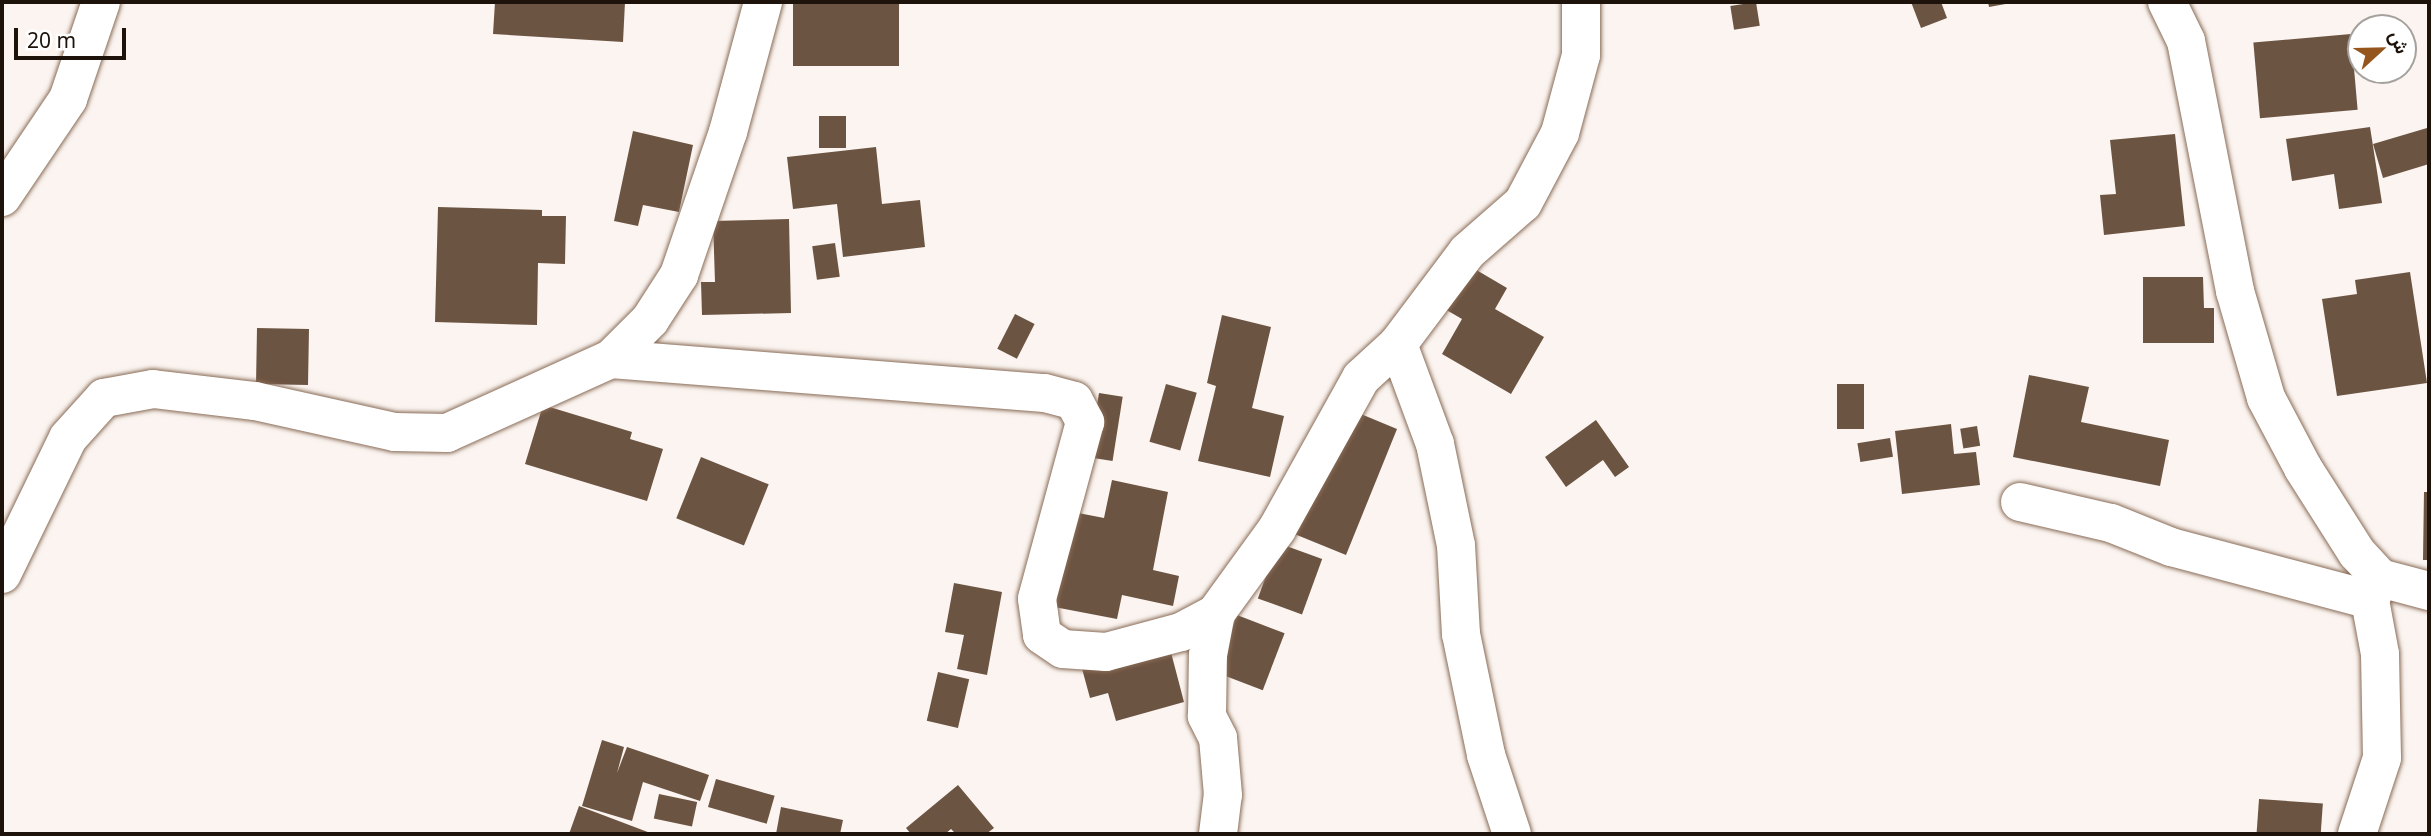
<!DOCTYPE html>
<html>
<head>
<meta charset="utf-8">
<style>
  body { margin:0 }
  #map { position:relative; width:2431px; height:836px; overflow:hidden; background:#fbf4f0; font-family:"Noto Sans",Vazirmatn,sans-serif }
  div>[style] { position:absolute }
  .building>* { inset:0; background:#6c5442; transform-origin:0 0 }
  .roads { filter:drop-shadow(0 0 2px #896c57) drop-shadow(0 0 2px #896c57) }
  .minor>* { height:38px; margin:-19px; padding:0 19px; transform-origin:19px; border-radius:19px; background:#fff }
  span { translate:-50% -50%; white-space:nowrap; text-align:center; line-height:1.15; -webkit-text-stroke:7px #fff; paint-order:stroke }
  .frame { position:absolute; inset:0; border:4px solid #1e130b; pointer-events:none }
  .north { position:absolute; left:2347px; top:14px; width:70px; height:70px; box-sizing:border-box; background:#fff; border:2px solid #a5a19d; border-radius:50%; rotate:68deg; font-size:19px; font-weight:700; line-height:28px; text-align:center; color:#1e130b }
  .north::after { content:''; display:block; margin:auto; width:24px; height:32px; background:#95561e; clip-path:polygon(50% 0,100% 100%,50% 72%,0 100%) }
  .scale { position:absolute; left:14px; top:28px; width:112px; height:32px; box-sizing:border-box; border:4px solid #1e130b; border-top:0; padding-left:9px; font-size:21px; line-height:24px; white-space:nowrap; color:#1e130b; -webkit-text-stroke:5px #fff; paint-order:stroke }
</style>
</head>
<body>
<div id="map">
  <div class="building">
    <div style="clip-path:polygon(495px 2px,625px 2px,623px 42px,493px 34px)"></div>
    <div style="left:793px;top:2px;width:106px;height:64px"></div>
    <div style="left:1756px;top:2px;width:24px;height:26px;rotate:81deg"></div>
    <div style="clip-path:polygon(1911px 2px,1941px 2px,1947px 18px,1921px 28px)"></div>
    <div style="clip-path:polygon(1988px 2px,2011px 2px,2011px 3px,1989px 7px)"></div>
    <div style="left:2351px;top:34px;width:76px;height:98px;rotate:85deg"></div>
    <div style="left:819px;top:116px;width:27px;height:32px"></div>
    <div style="clip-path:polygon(2370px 127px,2382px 203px,2339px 209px,2334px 174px,2292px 181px,2286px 139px)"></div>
    <div style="clip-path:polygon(2427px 128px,2429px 164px,2383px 178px,2373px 144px)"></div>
    <div style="clip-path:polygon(633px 131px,693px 145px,679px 212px,643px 205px,638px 226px,614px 221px)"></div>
    <div style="clip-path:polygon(2175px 134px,2185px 226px,2104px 235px,2100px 195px,2116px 194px,2110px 140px)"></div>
    <div style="clip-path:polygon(876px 147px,882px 204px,920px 200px,925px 247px,843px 257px,837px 204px,793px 209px,787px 157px)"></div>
    <div style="clip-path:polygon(438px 207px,542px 210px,542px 216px,566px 216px,565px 264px,538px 263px,537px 325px,435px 322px)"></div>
    <div style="clip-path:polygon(789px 219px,791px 313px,702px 315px,701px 282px,715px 282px,713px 221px)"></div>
    <div style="left:835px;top:243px;width:34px;height:23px;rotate:82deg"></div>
    <div style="clip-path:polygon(1456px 258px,1507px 288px,1495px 309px,1544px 337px,1511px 394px,1442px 354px,1462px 319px,1431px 301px)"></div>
    <div style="clip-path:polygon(2410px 272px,2427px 383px,2337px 396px,2322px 299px,2357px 294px,2355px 280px)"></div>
    <div style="clip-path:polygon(2143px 277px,2203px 277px,2204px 308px,2214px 308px,2214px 343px,2143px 343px)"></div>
    <div style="left:1015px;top:314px;width:22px;height:39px;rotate:27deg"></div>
    <div style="clip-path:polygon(1222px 315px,1271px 327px,1252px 408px,1284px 416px,1270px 477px,1198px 461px,1216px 386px,1207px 383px)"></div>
    <div style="left:257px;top:328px;width:52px;height:56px;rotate:1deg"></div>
    <div style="clip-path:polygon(2029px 375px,2089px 387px,2081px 422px,2169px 440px,2160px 486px,2013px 457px)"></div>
    <div style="left:1166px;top:384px;width:32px;height:60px;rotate:16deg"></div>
    <div style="left:1837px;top:384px;width:27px;height:45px"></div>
    <div style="left:1099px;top:393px;width:24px;height:65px;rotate:9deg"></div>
    <div style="clip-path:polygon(543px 405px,632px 432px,630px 439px,663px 449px,647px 501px,525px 464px)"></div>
    <div style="clip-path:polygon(1356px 412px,1397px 429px,1346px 555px,1292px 533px)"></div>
    <div style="clip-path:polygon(1596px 420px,1629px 467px,1615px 477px,1603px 460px,1566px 487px,1545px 457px)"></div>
    <div style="clip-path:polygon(1951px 424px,1954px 454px,1976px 452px,1980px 485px,1902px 494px,1895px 431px)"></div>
    <div style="left:1977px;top:426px;width:20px;height:17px;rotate:81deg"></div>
    <div style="left:1890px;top:438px;width:19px;height:33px;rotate:81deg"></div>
    <div style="left:701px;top:457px;width:73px;height:66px;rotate:22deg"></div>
    <div style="clip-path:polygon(1112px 480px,1168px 492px,1153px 570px,1179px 576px,1173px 606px,1122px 595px,1117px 619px,1049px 606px,1068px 511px,1104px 518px)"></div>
    <div style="clip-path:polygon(2424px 492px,2429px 492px,2429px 560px,2423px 560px)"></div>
    <div style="left:1278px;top:543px;width:47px;height:59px;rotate:20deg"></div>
    <div style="clip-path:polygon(954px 583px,1002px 592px,987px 675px,957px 669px,964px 635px,945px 632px)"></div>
    <div style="left:1237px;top:615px;width:51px;height:61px;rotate:21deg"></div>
    <div style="clip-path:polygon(1168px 641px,1184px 702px,1116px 721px,1108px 693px,1090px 698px,1081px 665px)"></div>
    <div style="left:938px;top:672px;width:32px;height:50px;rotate:13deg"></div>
    <div style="clip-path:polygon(602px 740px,624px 747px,617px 773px,627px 747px,709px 775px,700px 801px,643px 782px,632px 821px,582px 806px)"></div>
    <div style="left:716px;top:779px;width:61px;height:29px;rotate:16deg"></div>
    <div style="clip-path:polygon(958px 785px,994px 828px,986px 834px,956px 834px,951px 829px,945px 834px,911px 834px,906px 828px)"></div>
    <div style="left:659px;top:794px;width:39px;height:25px;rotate:12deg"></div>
    <div style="left:2259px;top:799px;width:64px;height:35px;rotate:4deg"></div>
    <div style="clip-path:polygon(579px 806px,653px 834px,569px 834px)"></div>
    <div style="clip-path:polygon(781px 807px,843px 820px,840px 834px,776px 834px)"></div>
  </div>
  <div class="roads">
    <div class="minor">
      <div style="left:2167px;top:2px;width:43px;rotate:64deg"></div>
      <div style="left:2186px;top:41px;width:255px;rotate:78.9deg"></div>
      <div style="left:2235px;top:291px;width:111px;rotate:73.8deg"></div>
      <div style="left:2266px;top:398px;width:79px;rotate:62.1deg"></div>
      <div style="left:2303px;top:468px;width:101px;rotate:57.6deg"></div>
      <div style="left:2357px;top:553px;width:34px;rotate:47deg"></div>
      <div style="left:2380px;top:578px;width:51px;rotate:14.9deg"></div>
      <div style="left:2px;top:197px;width:118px;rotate:-56deg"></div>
      <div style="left:68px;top:99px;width:102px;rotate:-71.2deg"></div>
      <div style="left:1398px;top:344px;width:107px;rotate:69.7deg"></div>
      <div style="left:1435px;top:444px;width:103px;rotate:78.3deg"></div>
      <div style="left:1456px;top:545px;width:89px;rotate:86.8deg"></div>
      <div style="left:1461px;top:634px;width:124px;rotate:78.3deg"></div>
      <div style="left:1486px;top:755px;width:83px;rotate:71.8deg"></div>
      <div style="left:611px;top:359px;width:435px;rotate:4.5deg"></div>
      <div style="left:1045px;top:393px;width:30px;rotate:15deg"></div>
      <div style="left:1074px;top:401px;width:24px;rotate:62deg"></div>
      <div style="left:1085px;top:422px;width:183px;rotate:105.2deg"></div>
      <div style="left:1037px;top:599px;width:36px;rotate:82deg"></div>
      <div style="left:1042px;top:635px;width:25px;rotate:34deg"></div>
      <div style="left:1063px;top:649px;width:43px;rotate:4deg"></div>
      <div style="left:1106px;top:652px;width:78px;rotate:-14.9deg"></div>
      <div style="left:1181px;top:632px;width:40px;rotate:-28deg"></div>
      <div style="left:2020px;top:502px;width:93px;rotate:13deg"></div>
      <div style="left:2111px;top:523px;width:65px;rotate:21.8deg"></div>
      <div style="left:2171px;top:547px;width:206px;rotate:14.9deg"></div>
      <div style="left:2370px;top:600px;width:24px;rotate:-66deg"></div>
      <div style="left:2px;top:574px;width:151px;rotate:-64.1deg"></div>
      <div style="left:68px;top:438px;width:54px;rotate:-48deg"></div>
      <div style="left:104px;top:398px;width:50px;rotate:-10.4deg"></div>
      <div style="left:153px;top:389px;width:103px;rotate:6.7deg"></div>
      <div style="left:255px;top:401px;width:143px;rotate:12.5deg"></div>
      <div style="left:395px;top:432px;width:52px;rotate:1.1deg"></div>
      <div style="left:447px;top:433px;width:180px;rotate:-24.3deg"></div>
      <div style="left:611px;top:359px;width:55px;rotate:-45deg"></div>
      <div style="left:650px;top:320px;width:54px;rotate:-57.2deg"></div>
      <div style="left:679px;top:275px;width:151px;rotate:-71.1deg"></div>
      <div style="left:728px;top:132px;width:135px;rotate:-74.9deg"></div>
      <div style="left:1218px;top:834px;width:39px;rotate:-83deg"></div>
      <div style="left:1223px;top:795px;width:57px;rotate:-95deg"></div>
      <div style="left:1218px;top:738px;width:25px;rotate:-117deg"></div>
      <div style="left:1207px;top:716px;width:61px;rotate:-89.1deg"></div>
      <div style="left:1208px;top:655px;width:43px;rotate:-79.2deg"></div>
      <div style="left:1216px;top:613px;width:104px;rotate:-54deg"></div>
      <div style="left:1277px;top:529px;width:173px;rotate:-60.9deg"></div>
      <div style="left:1361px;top:378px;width:50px;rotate:-42.6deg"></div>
      <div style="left:1398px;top:344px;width:115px;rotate:-53.1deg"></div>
      <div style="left:1467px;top:252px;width:74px;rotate:-41.2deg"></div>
      <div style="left:1523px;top:203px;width:79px;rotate:-62.1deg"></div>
      <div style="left:1560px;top:133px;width:81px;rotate:-74.9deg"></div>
      <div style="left:1581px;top:55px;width:53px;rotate:-90deg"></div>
      <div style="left:2357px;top:834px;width:80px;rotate:-71.8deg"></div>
      <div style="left:2382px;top:758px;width:104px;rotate:-91.1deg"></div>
      <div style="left:2380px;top:654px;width:55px;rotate:-100.5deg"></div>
    </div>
  </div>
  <div class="frame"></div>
  <div class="north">ش</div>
  <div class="scale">20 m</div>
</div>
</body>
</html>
